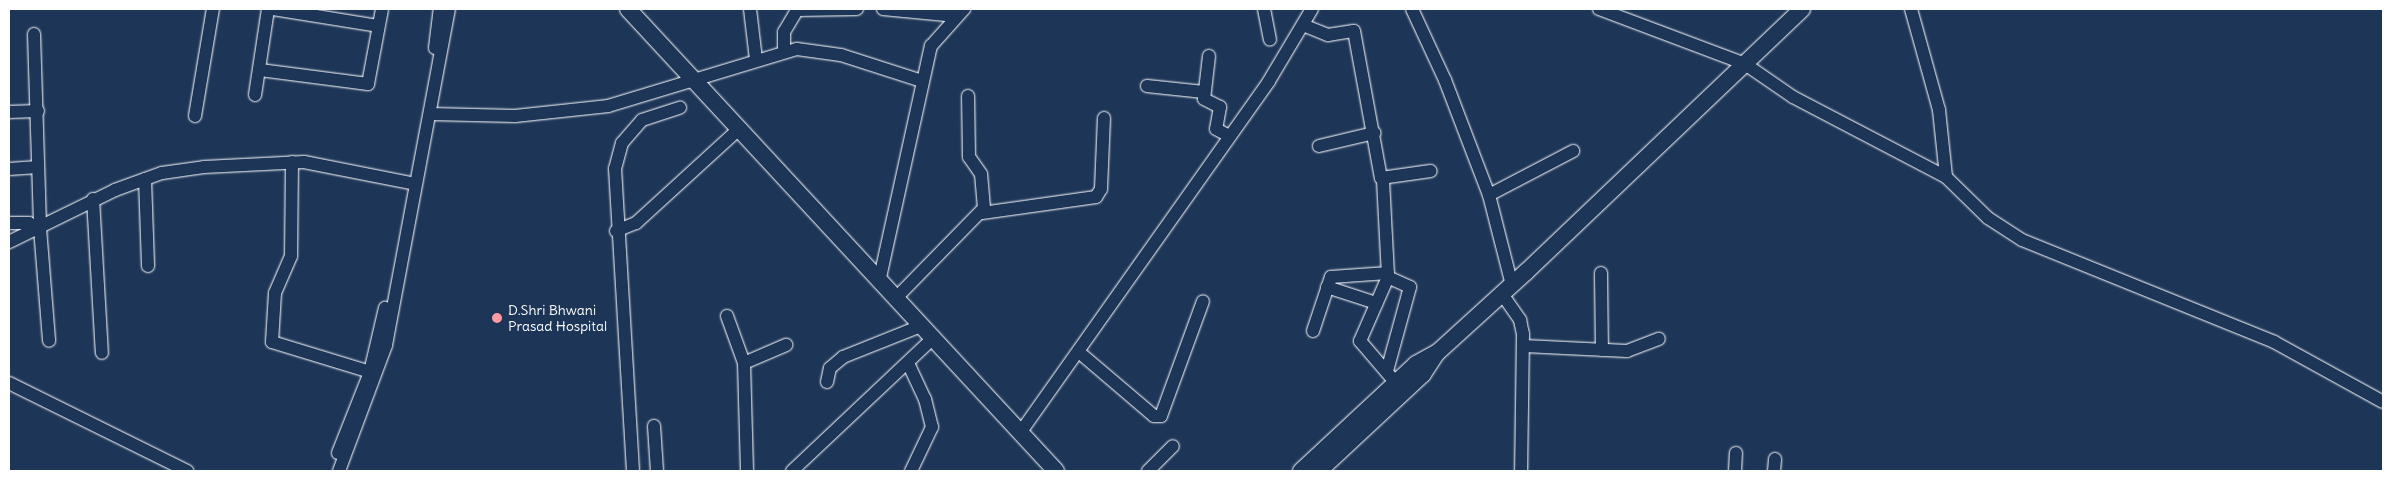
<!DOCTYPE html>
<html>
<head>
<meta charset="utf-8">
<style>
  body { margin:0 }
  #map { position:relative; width:2392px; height:480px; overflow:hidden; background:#1d3557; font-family:Delius,sans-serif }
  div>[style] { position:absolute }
  .roads { filter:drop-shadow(0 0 1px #fff) drop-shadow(0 0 1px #fff) }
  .minor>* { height:12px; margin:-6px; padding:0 6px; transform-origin:6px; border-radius:6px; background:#1d3557 }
  .major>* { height:16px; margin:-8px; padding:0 8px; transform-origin:8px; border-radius:8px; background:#1d3557 }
  .dots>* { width:14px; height:14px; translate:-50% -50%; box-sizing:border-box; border:2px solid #1d3557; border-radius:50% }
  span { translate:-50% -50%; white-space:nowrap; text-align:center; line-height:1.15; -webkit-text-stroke:4px #1d3557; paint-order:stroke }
  .poi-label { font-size:14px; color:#fff }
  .left { translate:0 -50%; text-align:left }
  .frame { position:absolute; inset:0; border:10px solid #fff; pointer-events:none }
</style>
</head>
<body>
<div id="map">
  <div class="roads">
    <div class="minor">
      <div style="left:273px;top:9px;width:106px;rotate:9.2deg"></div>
      <div style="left:750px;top:9px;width:50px;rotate:83.2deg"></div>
      <div style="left:883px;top:9px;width:74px;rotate:5.4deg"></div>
      <div style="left:1264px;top:9px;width:31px;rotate:79deg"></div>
      <div style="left:1412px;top:9px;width:78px;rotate:65.1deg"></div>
      <div style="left:1445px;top:80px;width:123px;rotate:69.1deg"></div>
      <div style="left:1489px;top:195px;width:93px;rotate:75.7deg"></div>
      <div style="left:1599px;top:9px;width:156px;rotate:20.6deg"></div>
      <div style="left:1745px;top:64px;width:58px;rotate:34.5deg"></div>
      <div style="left:1793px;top:97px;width:173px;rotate:27.6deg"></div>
      <div style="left:1946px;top:177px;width:59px;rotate:44.3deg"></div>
      <div style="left:1988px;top:218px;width:40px;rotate:32.9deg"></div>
      <div style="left:2022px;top:240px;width:272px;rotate:22deg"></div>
      <div style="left:2274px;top:342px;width:124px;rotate:28.8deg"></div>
      <div style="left:1911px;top:9px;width:105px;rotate:74.5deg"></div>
      <div style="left:1939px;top:110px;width:67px;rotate:84deg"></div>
      <div style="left:1303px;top:25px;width:27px;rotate:22deg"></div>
      <div style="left:1328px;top:35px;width:26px;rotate:-9deg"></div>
      <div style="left:1354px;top:31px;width:149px;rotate:79.6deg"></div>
      <div style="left:1381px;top:178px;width:50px;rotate:-8deg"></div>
      <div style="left:34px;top:34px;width:194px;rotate:88.2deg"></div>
      <div style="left:40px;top:228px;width:113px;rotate:85.4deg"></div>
      <div style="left:435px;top:48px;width:39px;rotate:-83deg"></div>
      <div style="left:784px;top:51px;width:19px;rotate:-90deg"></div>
      <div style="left:784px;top:32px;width:26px;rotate:-59deg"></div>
      <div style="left:797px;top:10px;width:60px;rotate:-1deg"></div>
      <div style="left:1209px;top:56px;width:43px;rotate:96.6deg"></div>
      <div style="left:1204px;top:99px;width:18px;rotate:27deg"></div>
      <div style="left:1220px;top:107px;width:22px;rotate:100deg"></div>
      <div style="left:1216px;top:129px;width:15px;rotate:28deg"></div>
      <div style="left:260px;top:70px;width:109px;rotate:7.4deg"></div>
      <div style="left:368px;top:84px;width:76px;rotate:-79.4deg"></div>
      <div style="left:1147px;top:86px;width:57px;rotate:6deg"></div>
      <div style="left:255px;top:95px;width:87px;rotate:-81.4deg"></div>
      <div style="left:9px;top:112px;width:29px;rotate:-2deg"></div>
      <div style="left:431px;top:114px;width:84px;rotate:1.4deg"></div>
      <div style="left:515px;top:116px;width:94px;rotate:-6.1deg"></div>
      <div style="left:608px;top:106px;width:197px;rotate:-16.8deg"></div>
      <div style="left:797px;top:49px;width:44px;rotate:7.8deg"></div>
      <div style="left:841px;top:55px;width:85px;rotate:17.8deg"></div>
      <div style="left:195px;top:116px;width:109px;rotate:-80.5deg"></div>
      <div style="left:1319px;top:146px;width:57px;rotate:-13.3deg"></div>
      <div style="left:292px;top:162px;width:94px;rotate:90.6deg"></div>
      <div style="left:291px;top:256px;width:40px;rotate:113.4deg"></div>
      <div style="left:275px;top:293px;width:49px;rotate:93.5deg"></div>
      <div style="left:272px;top:342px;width:102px;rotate:17deg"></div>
      <div style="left:9px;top:169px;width:29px;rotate:-4deg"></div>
      <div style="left:145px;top:179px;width:87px;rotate:88deg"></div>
      <div style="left:1383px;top:180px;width:97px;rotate:87deg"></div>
      <div style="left:1388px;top:277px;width:70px;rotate:113.6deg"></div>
      <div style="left:1360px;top:341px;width:55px;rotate:49.4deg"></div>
      <div style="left:1489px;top:195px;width:95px;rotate:-27.6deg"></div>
      <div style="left:93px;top:199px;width:154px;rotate:86.7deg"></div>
      <div style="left:982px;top:213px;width:115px;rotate:-8deg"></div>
      <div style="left:1096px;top:197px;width:9px;rotate:-58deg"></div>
      <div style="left:1101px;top:189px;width:71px;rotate:-87.6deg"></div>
      <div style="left:9px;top:223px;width:20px"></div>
      <div style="left:29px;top:223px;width:9px;rotate:41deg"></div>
      <div style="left:616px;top:231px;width:22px;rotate:-22deg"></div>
      <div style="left:636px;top:223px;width:139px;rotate:-42.4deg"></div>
      <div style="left:9px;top:242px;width:118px;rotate:-26.1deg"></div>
      <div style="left:115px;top:190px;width:50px;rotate:-19.9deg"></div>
      <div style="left:162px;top:173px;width:42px;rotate:-8.1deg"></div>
      <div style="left:204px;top:167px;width:100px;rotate:-2.9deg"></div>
      <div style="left:304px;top:162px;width:108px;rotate:11.2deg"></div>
      <div style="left:1601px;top:273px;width:77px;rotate:89.3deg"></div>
      <div style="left:879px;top:282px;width:242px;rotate:-77.6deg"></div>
      <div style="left:931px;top:46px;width:50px;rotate:-48.3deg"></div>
      <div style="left:1327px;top:287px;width:52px;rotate:18.1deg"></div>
      <div style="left:1502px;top:294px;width:32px;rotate:55deg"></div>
      <div style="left:1520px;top:320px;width:14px;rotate:78deg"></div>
      <div style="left:1523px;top:334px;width:137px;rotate:90.8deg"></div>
      <div style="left:895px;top:299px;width:127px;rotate:-45.6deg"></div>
      <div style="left:984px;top:208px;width:34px;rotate:-95deg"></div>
      <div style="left:981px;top:174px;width:21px;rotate:-125deg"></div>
      <div style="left:969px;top:157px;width:61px;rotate:-90.9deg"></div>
      <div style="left:727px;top:316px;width:50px;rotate:70.1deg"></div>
      <div style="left:744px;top:363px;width:108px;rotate:88.4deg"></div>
      <div style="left:1313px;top:331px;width:57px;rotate:-71.6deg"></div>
      <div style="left:1331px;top:277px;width:57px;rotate:-4deg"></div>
      <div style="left:1524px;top:346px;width:103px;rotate:2.8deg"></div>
      <div style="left:1627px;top:351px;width:34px;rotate:-21deg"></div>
      <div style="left:1080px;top:353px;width:97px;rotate:40.4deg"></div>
      <div style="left:1154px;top:416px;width:7px"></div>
      <div style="left:1161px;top:416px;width:122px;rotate:-69.9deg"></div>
      <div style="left:744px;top:363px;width:46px;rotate:-23.2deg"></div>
      <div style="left:908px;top:363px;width:40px;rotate:65deg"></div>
      <div style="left:925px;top:399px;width:29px;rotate:76deg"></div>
      <div style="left:932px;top:427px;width:49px;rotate:115.5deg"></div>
      <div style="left:1387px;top:371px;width:87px;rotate:-74.7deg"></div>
      <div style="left:1410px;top:287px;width:24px;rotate:-156deg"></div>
      <div style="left:827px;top:382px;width:14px;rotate:-78deg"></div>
      <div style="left:830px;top:368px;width:17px;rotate:-40deg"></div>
      <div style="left:843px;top:357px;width:84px;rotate:-21.7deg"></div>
      <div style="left:9px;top:383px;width:199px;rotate:26.3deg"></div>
      <div style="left:654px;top:426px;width:45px;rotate:86.2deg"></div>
      <div style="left:1020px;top:433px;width:431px;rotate:-54.7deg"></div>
      <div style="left:1269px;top:81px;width:84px;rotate:-59.2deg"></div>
      <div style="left:338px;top:453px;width:87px;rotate:-68.4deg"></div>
      <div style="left:370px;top:372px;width:66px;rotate:-76.8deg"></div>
      <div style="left:339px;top:471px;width:134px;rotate:-69.5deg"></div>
      <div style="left:386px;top:345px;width:342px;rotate:-79.4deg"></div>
      <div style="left:633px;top:471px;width:303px;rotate:-93.4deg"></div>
      <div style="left:615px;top:169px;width:27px;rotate:-75deg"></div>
      <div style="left:622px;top:143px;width:30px;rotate:-49deg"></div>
      <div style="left:642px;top:120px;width:40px;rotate:-18deg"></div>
      <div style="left:792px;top:471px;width:192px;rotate:-43.3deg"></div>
      <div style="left:1148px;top:471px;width:35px;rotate:-45deg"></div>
      <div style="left:1735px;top:471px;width:18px;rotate:-87deg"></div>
      <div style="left:1774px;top:471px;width:12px;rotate:-85deg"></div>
    </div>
    <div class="major">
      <div style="left:628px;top:9px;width:630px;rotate:47.19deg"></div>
      <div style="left:1301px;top:471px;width:157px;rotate:-42.9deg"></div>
      <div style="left:1416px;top:364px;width:25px;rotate:-29deg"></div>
      <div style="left:1438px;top:352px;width:119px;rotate:-42.3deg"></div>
      <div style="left:1526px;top:272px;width:381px;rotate:-43.6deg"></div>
      <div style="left:1319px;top:471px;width:142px;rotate:-43deg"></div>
      <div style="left:1423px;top:374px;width:24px;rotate:-57deg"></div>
    </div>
  </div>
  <div class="dots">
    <div style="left:497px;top:318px;background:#ff9aa2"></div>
  </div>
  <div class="poi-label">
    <span class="left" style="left:508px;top:318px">D.Shri Bhwani<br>Prasad Hospital</span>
  </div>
  <div class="frame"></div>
</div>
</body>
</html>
